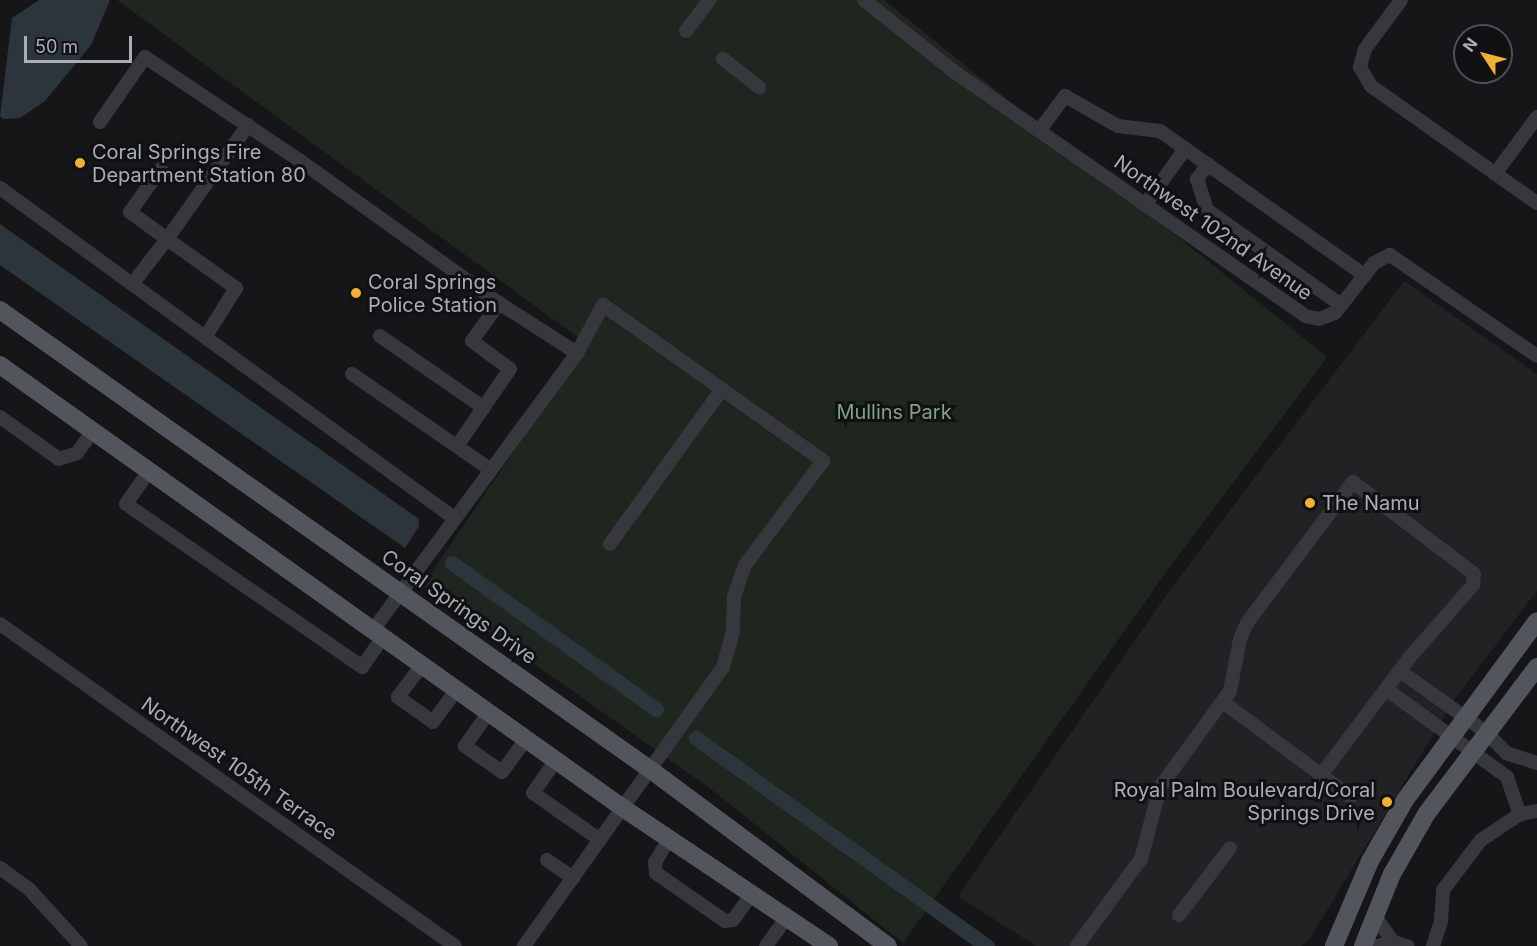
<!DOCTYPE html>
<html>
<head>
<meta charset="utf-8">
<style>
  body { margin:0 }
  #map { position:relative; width:1537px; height:946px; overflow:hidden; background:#161618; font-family:Inter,sans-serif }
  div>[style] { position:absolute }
  .built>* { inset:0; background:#222225 }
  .green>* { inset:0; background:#1e261f }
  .water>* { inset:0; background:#2c353c }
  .canal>* { height:15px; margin:-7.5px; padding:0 7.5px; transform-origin:7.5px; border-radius:7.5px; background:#2c353c }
  .minor>* { height:14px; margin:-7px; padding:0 7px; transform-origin:7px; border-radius:7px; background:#37383d }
  .major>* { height:18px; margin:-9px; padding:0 9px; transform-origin:9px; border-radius:9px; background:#53555c }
  .dots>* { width:16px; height:16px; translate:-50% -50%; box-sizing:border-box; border:3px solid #111113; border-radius:50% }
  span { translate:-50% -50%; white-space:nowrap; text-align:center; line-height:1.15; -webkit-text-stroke:6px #111113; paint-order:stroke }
  .poi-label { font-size:20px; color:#a8adb8 }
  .left { translate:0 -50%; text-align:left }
  .right { translate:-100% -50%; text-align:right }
  .street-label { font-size:20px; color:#a8adb8 }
  .park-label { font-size:20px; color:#7fa381 }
  .north { position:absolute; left:1453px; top:24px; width:60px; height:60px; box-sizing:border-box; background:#111113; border:2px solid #4d4f55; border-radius:50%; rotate:306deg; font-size:16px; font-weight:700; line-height:24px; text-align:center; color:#a8adb8 }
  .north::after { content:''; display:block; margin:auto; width:21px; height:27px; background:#f2b134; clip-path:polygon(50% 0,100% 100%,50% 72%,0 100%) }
  .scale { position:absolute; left:24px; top:36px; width:108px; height:27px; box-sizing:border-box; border:3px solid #a8adb8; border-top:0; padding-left:8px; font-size:18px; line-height:21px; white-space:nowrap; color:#a8adb8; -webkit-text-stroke:4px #111113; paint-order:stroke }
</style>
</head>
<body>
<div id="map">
  <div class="built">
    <div style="clip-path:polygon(1404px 281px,1537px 374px,1537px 591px,1454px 700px,1309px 940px,1301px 946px,1036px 946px,958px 896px,1170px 590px)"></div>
  </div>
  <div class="green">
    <div style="clip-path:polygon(117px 0,884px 0,1327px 357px,1162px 578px,903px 943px,711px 789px,423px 585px,587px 344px)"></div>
  </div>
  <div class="water">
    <div style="clip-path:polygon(39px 0,110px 0,91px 45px,45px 101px,20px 118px,3px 119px,0 116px,12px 18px)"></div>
    <div style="clip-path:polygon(0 224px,419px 519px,419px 526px,405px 548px,0 265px)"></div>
  </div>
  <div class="canal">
    <div style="left:452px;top:563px;width:251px;rotate:35.6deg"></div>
    <div style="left:696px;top:738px;width:358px;rotate:35.6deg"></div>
  </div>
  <div class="minor">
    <div style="left:864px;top:0;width:117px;rotate:38.4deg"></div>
    <div style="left:956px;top:73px;width:425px;rotate:34.8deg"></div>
    <div style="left:1305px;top:316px;width:14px;rotate:12deg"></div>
    <div style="left:1319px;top:319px;width:17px;rotate:-21deg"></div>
    <div style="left:1335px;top:313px;width:63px;rotate:-52deg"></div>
    <div style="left:1374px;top:263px;width:18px;rotate:-27deg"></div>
    <div style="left:1390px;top:255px;width:178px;rotate:34.5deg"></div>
    <div style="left:1401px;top:0;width:61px;rotate:126.3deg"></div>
    <div style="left:1365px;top:49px;width:19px;rotate:106deg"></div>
    <div style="left:1360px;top:67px;width:22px;rotate:60deg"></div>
    <div style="left:1371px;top:86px;width:203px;rotate:35.2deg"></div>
    <div style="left:686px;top:31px;width:39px;rotate:-53deg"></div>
    <div style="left:723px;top:59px;width:46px;rotate:37.9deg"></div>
    <div style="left:100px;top:122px;width:79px;rotate:-55.3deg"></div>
    <div style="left:145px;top:57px;width:185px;rotate:33.8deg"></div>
    <div style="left:299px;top:160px;width:246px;rotate:35.6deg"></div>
    <div style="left:1039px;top:131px;width:44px;rotate:-53.4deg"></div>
    <div style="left:1065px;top:96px;width:61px;rotate:29.5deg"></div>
    <div style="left:1118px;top:126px;width:42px;rotate:6.8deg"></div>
    <div style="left:1160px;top:131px;width:250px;rotate:35.2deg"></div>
    <div style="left:1208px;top:164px;width:19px;rotate:126deg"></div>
    <div style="left:1197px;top:179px;width:33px;rotate:72deg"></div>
    <div style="left:1207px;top:210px;width:164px;rotate:35.3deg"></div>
    <div style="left:161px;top:169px;width:53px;rotate:125.8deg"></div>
    <div style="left:130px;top:212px;width:46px;rotate:36.1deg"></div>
    <div style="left:167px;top:239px;width:140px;rotate:-54.6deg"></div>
    <div style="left:1495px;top:174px;width:71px;rotate:-53.6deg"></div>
    <div style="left:0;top:188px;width:561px;rotate:36.01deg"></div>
    <div style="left:1145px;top:205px;width:69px;rotate:-54.5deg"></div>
    <div style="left:133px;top:283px;width:56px;rotate:-52.3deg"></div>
    <div style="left:167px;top:239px;width:85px;rotate:35.4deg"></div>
    <div style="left:236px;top:288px;width:57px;rotate:122deg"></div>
    <div style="left:380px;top:336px;width:126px;rotate:34.7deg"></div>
    <div style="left:352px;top:374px;width:169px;rotate:34.6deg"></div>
    <div style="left:0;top:417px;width:72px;rotate:35.4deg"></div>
    <div style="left:59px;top:459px;width:19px;rotate:-18deg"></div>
    <div style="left:77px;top:453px;width:27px;rotate:-54deg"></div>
    <div style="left:457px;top:446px;width:93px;rotate:-55.5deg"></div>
    <div style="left:510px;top:369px;width:47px;rotate:-143.6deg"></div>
    <div style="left:472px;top:341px;width:47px;rotate:-54.6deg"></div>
    <div style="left:499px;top:303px;width:93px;rotate:32.7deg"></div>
    <div style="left:149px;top:471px;width:40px;rotate:124.9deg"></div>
    <div style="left:126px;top:504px;width:287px;rotate:34.6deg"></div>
    <div style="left:362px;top:667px;width:37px;rotate:-55deg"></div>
    <div style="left:610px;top:544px;width:191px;rotate:-54.1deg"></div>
    <div style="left:0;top:624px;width:557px;rotate:35.29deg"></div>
    <div style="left:373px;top:630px;width:344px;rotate:-53.6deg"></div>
    <div style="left:577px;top:353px;width:55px;rotate:-61.6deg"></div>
    <div style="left:603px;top:305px;width:270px;rotate:35.3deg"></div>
    <div style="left:823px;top:461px;width:130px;rotate:126.9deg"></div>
    <div style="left:745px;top:565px;width:34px;rotate:109deg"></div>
    <div style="left:734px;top:597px;width:35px;rotate:92deg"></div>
    <div style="left:733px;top:632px;width:36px;rotate:106deg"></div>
    <div style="left:723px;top:667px;width:343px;rotate:125.5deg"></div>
    <div style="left:422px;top:665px;width:40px;rotate:127deg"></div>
    <div style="left:398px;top:697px;width:43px;rotate:35.5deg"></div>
    <div style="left:433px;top:722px;width:41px;rotate:-54deg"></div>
    <div style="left:1400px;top:671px;width:107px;rotate:35.5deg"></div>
    <div style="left:1487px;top:733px;width:28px;rotate:46deg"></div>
    <div style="left:1506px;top:753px;width:33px;rotate:18deg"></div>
    <div style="left:1386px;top:689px;width:150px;rotate:36deg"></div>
    <div style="left:1507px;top:777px;width:39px;rotate:71deg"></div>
    <div style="left:1223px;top:702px;width:159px;rotate:36.6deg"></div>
    <div style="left:489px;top:712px;width:42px;rotate:125.2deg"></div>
    <div style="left:465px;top:746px;width:45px;rotate:35.1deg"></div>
    <div style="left:502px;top:772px;width:41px;rotate:-54deg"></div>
    <div style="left:556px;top:760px;width:40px;rotate:124.9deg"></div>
    <div style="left:533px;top:793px;width:82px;rotate:35deg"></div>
    <div style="left:669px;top:839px;width:27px;rotate:121deg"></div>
    <div style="left:655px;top:862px;width:11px;rotate:85deg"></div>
    <div style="left:656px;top:873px;width:84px;rotate:34.8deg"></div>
    <div style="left:725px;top:921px;width:8px;rotate:-7deg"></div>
    <div style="left:733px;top:920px;width:32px;rotate:-54deg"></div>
    <div style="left:547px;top:860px;width:32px;rotate:35deg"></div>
    <div style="left:0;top:868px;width:36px;rotate:36deg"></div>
    <div style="left:29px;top:889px;width:77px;rotate:47.6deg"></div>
    <div style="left:1179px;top:915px;width:84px;rotate:-52.7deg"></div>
    <div style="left:1375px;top:916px;width:32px;rotate:55deg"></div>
    <div style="left:766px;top:946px;width:36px;rotate:-54deg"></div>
    <div style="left:1077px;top:946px;width:108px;rotate:-53.7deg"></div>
    <div style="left:1141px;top:859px;width:74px;rotate:-75.2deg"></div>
    <div style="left:1160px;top:787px;width:119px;rotate:-53.9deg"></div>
    <div style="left:1230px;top:691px;width:53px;rotate:-79.1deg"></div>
    <div style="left:1240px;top:639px;width:17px;rotate:-66deg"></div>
    <div style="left:1247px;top:623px;width:176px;rotate:-53.1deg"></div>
    <div style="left:1353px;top:482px;width:152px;rotate:37.2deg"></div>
    <div style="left:1474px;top:574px;width:11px;rotate:95deg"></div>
    <div style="left:1473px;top:585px;width:96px;rotate:131.2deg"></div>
    <div style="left:1410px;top:657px;width:148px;rotate:127deg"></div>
    <div style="left:1378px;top:946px;width:16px;rotate:-15deg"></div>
    <div style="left:1393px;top:942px;width:15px;rotate:16deg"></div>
    <div style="left:1433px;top:946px;width:26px;rotate:-72deg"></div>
    <div style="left:1441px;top:921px;width:31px;rotate:-86deg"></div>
    <div style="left:1443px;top:890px;width:63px;rotate:-52.8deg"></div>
    <div style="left:1481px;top:840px;width:47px;rotate:-33.7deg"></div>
    <div style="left:1520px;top:814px;width:17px;rotate:-10deg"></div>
  </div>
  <div class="major">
    <div style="left:0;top:310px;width:797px;rotate:35.25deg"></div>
    <div style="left:651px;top:770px;width:295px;rotate:36.6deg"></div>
    <div style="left:0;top:365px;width:764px;rotate:35.42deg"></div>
    <div style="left:623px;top:808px;width:248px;rotate:33.8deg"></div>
    <div style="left:1334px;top:946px;width:92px;rotate:-67deg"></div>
    <div style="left:1370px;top:861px;width:70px;rotate:-60.2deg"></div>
    <div style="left:1405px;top:800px;width:222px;rotate:-53.6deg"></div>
    <div style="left:1363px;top:946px;width:78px;rotate:-68.1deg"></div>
    <div style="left:1392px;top:874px;width:70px;rotate:-60.2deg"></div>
    <div style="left:1427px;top:813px;width:183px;rotate:-53deg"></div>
  </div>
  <div class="dots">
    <div style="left:80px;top:163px;background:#f2b134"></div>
    <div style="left:356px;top:293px;background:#f2b134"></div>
    <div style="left:1310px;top:503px;background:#f2b134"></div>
    <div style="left:1387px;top:802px;background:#f2b134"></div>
  </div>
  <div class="poi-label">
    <span class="left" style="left:92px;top:164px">Coral Springs Fire<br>Department Station 80</span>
    <span class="left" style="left:368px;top:294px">Coral Springs<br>Police Station</span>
    <span class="left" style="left:1322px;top:503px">The Namu</span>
    <span class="right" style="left:1375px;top:802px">Royal Palm Boulevard/Coral<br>Springs Drive</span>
  </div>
  <div class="street-label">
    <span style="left:1213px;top:228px;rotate:35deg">Northwest 102nd Avenue</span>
    <span style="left:459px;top:607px;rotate:35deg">Coral Springs Drive</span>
    <span style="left:239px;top:769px;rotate:35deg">Northwest 105th Terrace</span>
  </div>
  <div class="park-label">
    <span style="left:894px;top:412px">Mullins Park</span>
  </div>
  <div class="north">N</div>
  <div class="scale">50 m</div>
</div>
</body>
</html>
